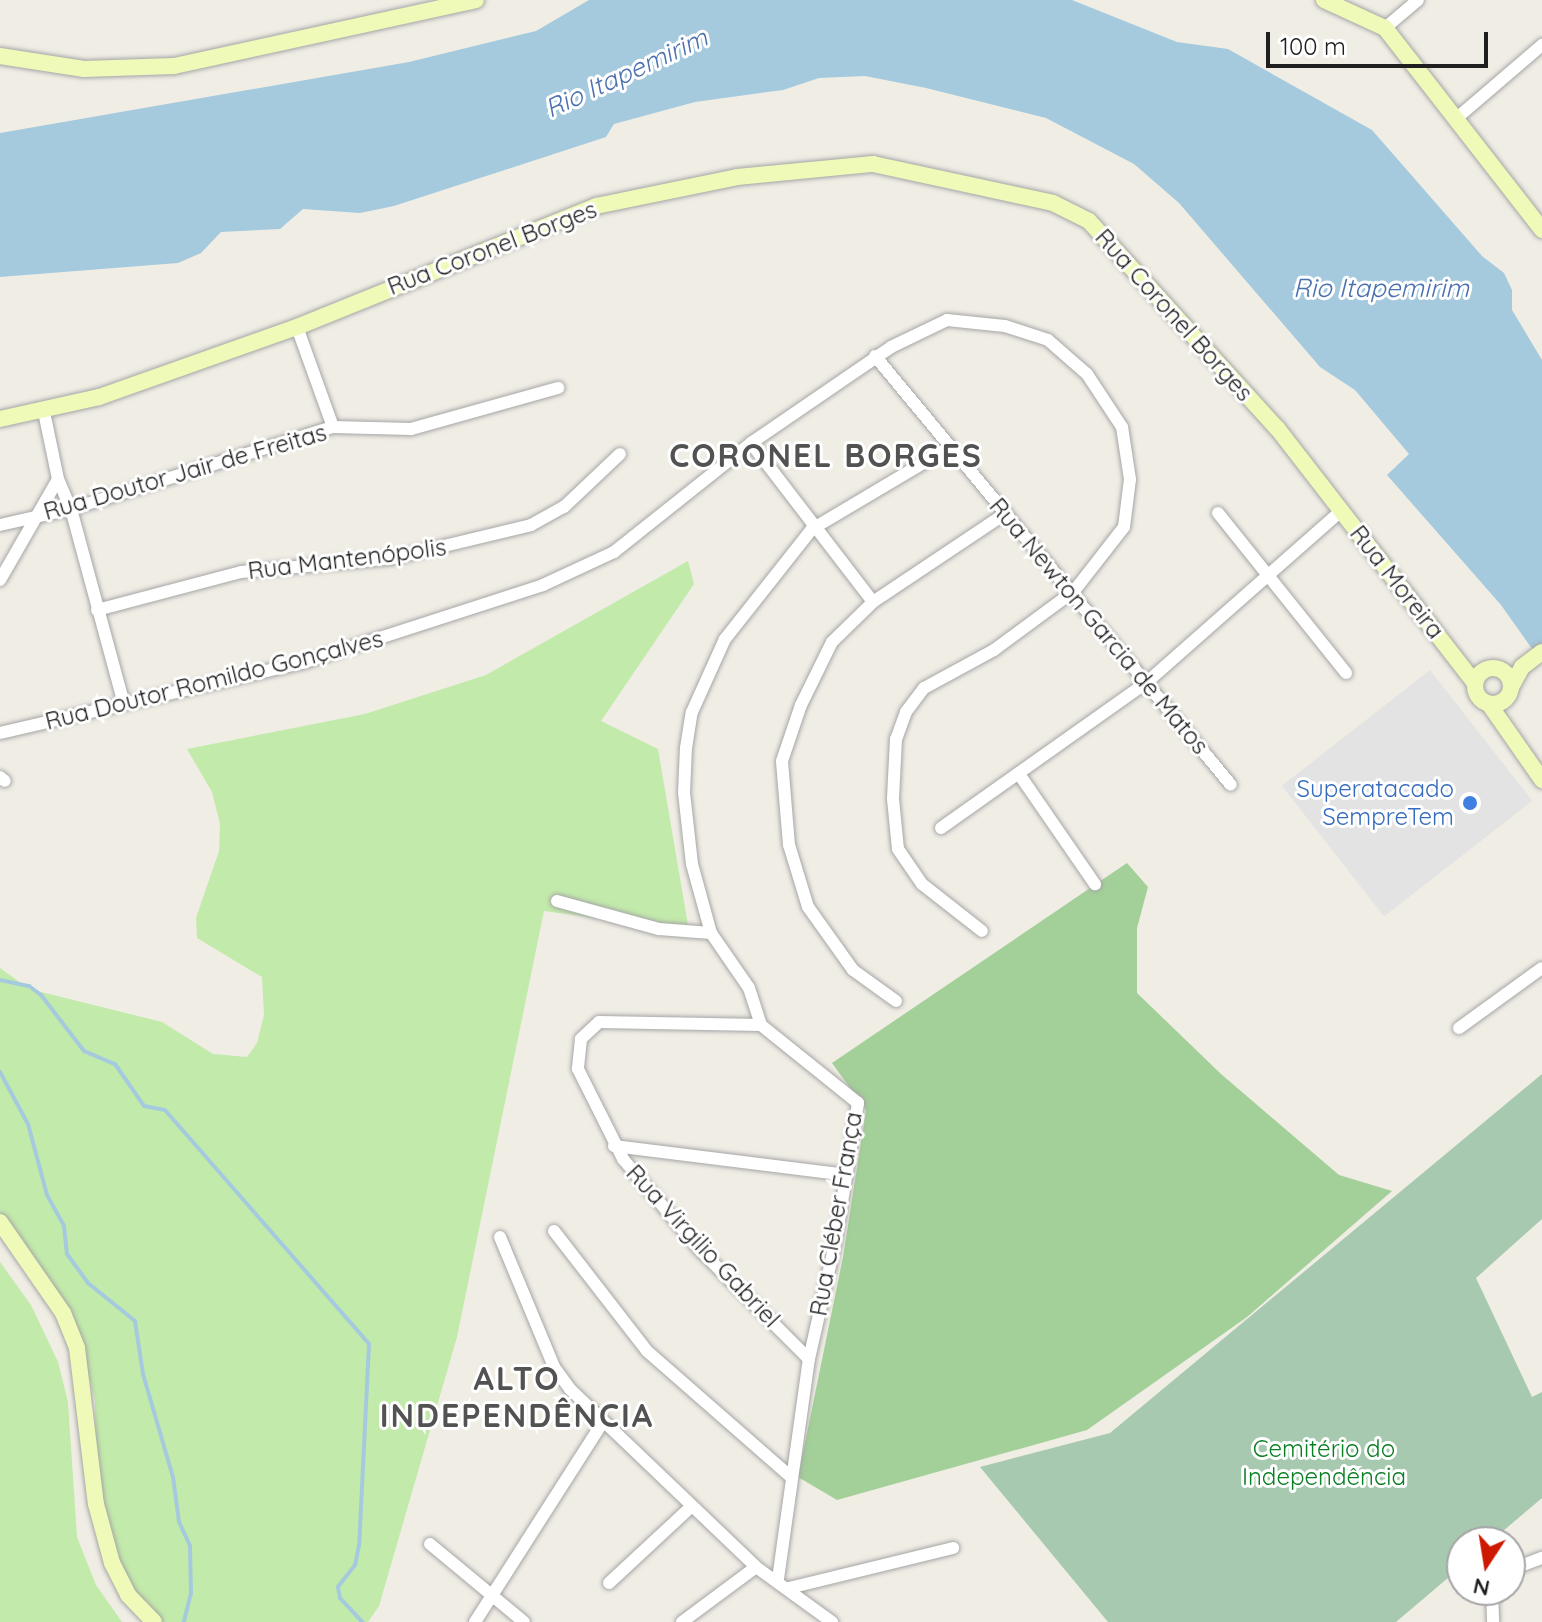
<!DOCTYPE html>
<html>
<head>
<meta charset="utf-8">
<style>
  body { margin:0 }
  #map { position:relative; width:1542px; height:1622px; overflow:hidden; background:#f0ede5; font-family:Quicksand,sans-serif }
  div>[style] { position:absolute }
  .grass>* { inset:0; background:#c2eaaa }
  .forest>* { inset:0; background:#a3cf99 }
  .cemetery>* { inset:0; background:#a6c9af }
  .parking>* { inset:0; background:#e3e3e3; transform-origin:0 0 }
  .water>* { inset:0; background:#a5cade }
  .stream>* { height:4px; margin:-2px; padding:0 2px; transform-origin:2px; border-radius:2px; background:#a5cade }
  .roads { filter:drop-shadow(0 0 2px #a6a6a6) drop-shadow(0 0 2px #a6a6a6) }
  .street>* { height:12px; margin:-6px; padding:0 6px; transform-origin:6px; border-radius:6px; background:#fff }
  .secondary>* { height:16px; margin:-8px; padding:0 8px; transform-origin:8px; border-radius:8px; background:#effab9 }
  .secondary>.ring { margin:-8px; padding:0; box-sizing:content-box; background:none; border:16px solid #effab9; border-radius:50% }
  .dots>* { width:22px; height:22px; translate:-50% -50%; box-sizing:border-box; border:4px solid #fff; border-radius:50% }
  span { translate:-50% -50%; white-space:nowrap; text-align:center; line-height:1.15; -webkit-text-stroke:6px #fff; paint-order:stroke }
  .street-label { font-size:24px; color:#1f1f1f }
  .shop-label { font-size:24px; color:#366cbe }
  .right { translate:-100% -50%; text-align:right }
  .park-label { font-size:24px; color:#0b7f23 }
  .water-label { font-size:26px; color:#4a70af; font-style:italic }
  .district-label { font-size:32px; color:#525252; font-weight:700; letter-spacing:2px }
  .north { position:absolute; left:1446px; top:1526px; width:80px; height:80px; box-sizing:border-box; background:#fff; border:2px solid #a5a5a5; border-radius:50%; rotate:192deg; font-size:22px; font-weight:700; line-height:32px; text-align:center; color:#1f1f1f }
  .north::after { content:''; display:block; margin:auto; width:28px; height:36px; background:#cd1900; clip-path:polygon(50% 0,100% 100%,50% 72%,0 100%) }
  .scale { position:absolute; left:1266px; top:32px; width:222px; height:36px; box-sizing:border-box; border:4px solid #1f1f1f; border-top:0; padding-left:10px; font-size:24px; line-height:28px; white-space:nowrap; color:#1f1f1f; -webkit-text-stroke:6px #fff; paint-order:stroke }
</style>
</head>
<body>
<div id="map">
  <div class="grass">
    <div style="clip-path:polygon(688px 561px,694px 584px,601px 721px,658px 749px,689px 931px,544px 911px,457px 1337px,379px 1606px,368px 1622px,160px 1622px,123px 1579px,97px 1501px,95px 1400px,83px 1355px,0 1219px,0 968px,29px 989px,162px 1022px,213px 1054px,247px 1057px,257px 1043px,264px 1015px,262px 977px,197px 938px,196px 918px,219px 851px,220px 824px,212px 792px,187px 749px,365px 714px,486px 675px)"></div>
    <div style="clip-path:polygon(0 1262px,31px 1305px,58px 1362px,68px 1402px,77px 1537px,96px 1585px,122px 1622px,0 1622px)"></div>
  </div>
  <div class="forest">
    <div style="clip-path:polygon(1127px 863px,1148px 887px,1137px 928px,1137px 993px,1221px 1074px,1339px 1175px,1392px 1191px,1247px 1317px,1087px 1430px,837px 1500px,798px 1477px,843px 1257px,866px 1110px,832px 1063px)"></div>
  </div>
  <div class="cemetery">
    <div style="clip-path:polygon(1542px 1074px,1542px 1219px,1476px 1278px,1532px 1397px,1542px 1392px,1542px 1498px,1490px 1542px,1462px 1542px,1462px 1566px,1396px 1622px,1108px 1622px,980px 1467px,1110px 1433px)"></div>
  </div>
  <div class="parking">
    <div style="left:1430px;top:670px;width:166px;height:188px;rotate:52deg"></div>
  </div>
  <div class="water">
    <div style="clip-path:polygon(589px 0,1072px 0,1177px 42px,1228px 49px,1372px 130px,1482px 256px,1504px 273px,1512px 290px,1512px 310px,1542px 360px,1542px 663px,1501px 605px,1387px 475px,1409px 454px,1355px 390px,1320px 367px,1179px 203px,1134px 164px,1046px 118px,926px 88px,865px 76px,819px 78px,783px 90px,695px 102px,614px 124px,606px 137px,394px 206px,360px 213px,303px 209px,280px 229px,221px 232px,201px 253px,178px 263px,0 277px,0 133px,409px 62px,536px 31px)"></div>
  </div>
  <div class="stream">
    <div style="left:0;top:980px;width:30px;rotate:12deg"></div>
    <div style="left:29px;top:986px;width:15px;rotate:37deg"></div>
    <div style="left:41px;top:995px;width:71px;rotate:52.5deg"></div>
    <div style="left:84px;top:1051px;width:34px;rotate:23deg"></div>
    <div style="left:115px;top:1064px;width:51px;rotate:55.4deg"></div>
    <div style="left:144px;top:1106px;width:21px;rotate:11deg"></div>
    <div style="left:165px;top:1110px;width:310px;rotate:48.9deg"></div>
    <div style="left:369px;top:1344px;width:201px;rotate:92.8deg"></div>
    <div style="left:359px;top:1545px;width:20px;rotate:101deg"></div>
    <div style="left:355px;top:1565px;width:28px;rotate:128deg"></div>
    <div style="left:338px;top:1587px;width:11px;rotate:80deg"></div>
    <div style="left:340px;top:1598px;width:33px;rotate:47deg"></div>
    <div style="left:0;top:1072px;width:59px;rotate:61.7deg"></div>
    <div style="left:28px;top:1124px;width:73px;rotate:75deg"></div>
    <div style="left:47px;top:1195px;width:35px;rotate:61deg"></div>
    <div style="left:64px;top:1226px;width:28px;rotate:84deg"></div>
    <div style="left:67px;top:1254px;width:36px;rotate:54deg"></div>
    <div style="left:88px;top:1283px;width:60px;rotate:39deg"></div>
    <div style="left:135px;top:1321px;width:54px;rotate:81.4deg"></div>
    <div style="left:143px;top:1374px;width:107px;rotate:73.8deg"></div>
    <div style="left:173px;top:1477px;width:45px;rotate:82.4deg"></div>
    <div style="left:179px;top:1522px;width:26px;rotate:65deg"></div>
    <div style="left:190px;top:1546px;width:47px;rotate:88.8deg"></div>
    <div style="left:191px;top:1593px;width:30px;rotate:104deg"></div>
  </div>
  <div class="roads">
    <div class="street">
      <div style="left:1385px;top:28px;width:43px;rotate:-40.3deg"></div>
      <div style="left:1458px;top:117px;width:111px;rotate:-40.6deg"></div>
      <div style="left:297px;top:327px;width:106px;rotate:70.2deg"></div>
      <div style="left:875px;top:356px;width:557px;rotate:50.31deg"></div>
      <div style="left:44px;top:412px;width:68px;rotate:78.2deg"></div>
      <div style="left:58px;top:479px;width:33px;rotate:67deg"></div>
      <div style="left:71px;top:509px;width:198px;rotate:74.8deg"></div>
      <div style="left:751px;top:443px;width:200px;rotate:52.5deg"></div>
      <div style="left:1218px;top:513px;width:205px;rotate:51.3deg"></div>
      <div style="left:0;top:525px;width:73px;rotate:-12.7deg"></div>
      <div style="left:71px;top:509px;width:275px;rotate:-17.4deg"></div>
      <div style="left:333px;top:427px;width:78px;rotate:1.5deg"></div>
      <div style="left:411px;top:429px;width:153px;rotate:-15.6deg"></div>
      <div style="left:0;top:580px;width:116px;rotate:-60.1deg"></div>
      <div style="left:97px;top:610px;width:149px;rotate:-14.8deg"></div>
      <div style="left:241px;top:572px;width:154px;rotate:-5.2deg"></div>
      <div style="left:394px;top:558px;width:141px;rotate:-13.5deg"></div>
      <div style="left:531px;top:525px;width:38px;rotate:-29deg"></div>
      <div style="left:564px;top:507px;width:77px;rotate:-43.4deg"></div>
      <div style="left:0;top:733px;width:310px;rotate:-13.1deg"></div>
      <div style="left:302px;top:663px;width:253px;rotate:-17.9deg"></div>
      <div style="left:543px;top:585px;width:78px;rotate:-24.9deg"></div>
      <div style="left:614px;top:552px;width:175px;rotate:-38.5deg"></div>
      <div style="left:751px;top:443px;width:170px;rotate:-34.4deg"></div>
      <div style="left:891px;top:347px;width:62px;rotate:-25.7deg"></div>
      <div style="left:947px;top:320px;width:58px;rotate:5.9deg"></div>
      <div style="left:1005px;top:326px;width:45px;rotate:18deg"></div>
      <div style="left:1048px;top:340px;width:52px;rotate:41.1deg"></div>
      <div style="left:1087px;top:374px;width:64px;rotate:56.6deg"></div>
      <div style="left:1122px;top:427px;width:53px;rotate:81.3deg"></div>
      <div style="left:1130px;top:479px;width:48px;rotate:97.1deg"></div>
      <div style="left:1124px;top:527px;width:81px;rotate:128deg"></div>
      <div style="left:1074px;top:591px;width:99px;rotate:143.6deg"></div>
      <div style="left:994px;top:650px;width:80px;rotate:151.5deg"></div>
      <div style="left:924px;top:688px;width:30px;rotate:127deg"></div>
      <div style="left:906px;top:712px;width:29px;rotate:110deg"></div>
      <div style="left:896px;top:739px;width:60px;rotate:92.9deg"></div>
      <div style="left:893px;top:799px;width:50px;rotate:84.3deg"></div>
      <div style="left:898px;top:849px;width:42px;rotate:55.6deg"></div>
      <div style="left:922px;top:884px;width:76px;rotate:38.1deg"></div>
      <div style="left:1019px;top:774px;width:134px;rotate:55.4deg"></div>
      <div style="left:0;top:777px;width:6px;rotate:39deg"></div>
      <div style="left:941px;top:828px;width:252px;rotate:-35.3deg"></div>
      <div style="left:1147px;top:682px;width:259px;rotate:-41.4deg"></div>
      <div style="left:557px;top:901px;width:106px;rotate:15.4deg"></div>
      <div style="left:659px;top:929px;width:52px;rotate:4.4deg"></div>
      <div style="left:896px;top:1001px;width:53px;rotate:-144.2deg"></div>
      <div style="left:853px;top:970px;width:77px;rotate:-125.5deg"></div>
      <div style="left:808px;top:907px;width:65px;rotate:-107deg"></div>
      <div style="left:789px;top:845px;width:84px;rotate:-94.8deg"></div>
      <div style="left:782px;top:761px;width:59px;rotate:-71.3deg"></div>
      <div style="left:801px;top:705px;width:70px;rotate:-63.8deg"></div>
      <div style="left:832px;top:642px;width:57px;rotate:-44.3deg"></div>
      <div style="left:873px;top:602px;width:160px;rotate:-33.8deg"></div>
      <div style="left:761px;top:1025px;width:162px;rotate:-178.9deg"></div>
      <div style="left:599px;top:1022px;width:25px;rotate:137deg"></div>
      <div style="left:581px;top:1039px;width:30px;rotate:96deg"></div>
      <div style="left:578px;top:1069px;width:101px;rotate:63.4deg"></div>
      <div style="left:623px;top:1159px;width:119px;rotate:49.8deg"></div>
      <div style="left:700px;top:1250px;width:154px;rotate:45deg"></div>
      <div style="left:1459px;top:1028px;width:102px;rotate:-35.9deg"></div>
      <div style="left:614px;top:1146px;width:235px;rotate:7.1deg"></div>
      <div style="left:554px;top:1231px;width:152px;rotate:52.2deg"></div>
      <div style="left:647px;top:1351px;width:191px;rotate:41.2deg"></div>
      <div style="left:500px;top:1237px;width:141px;rotate:67.4deg"></div>
      <div style="left:554px;top:1367px;width:27px;rotate:54deg"></div>
      <div style="left:570px;top:1389px;width:257px;rotate:43.7deg"></div>
      <div style="left:756px;top:1567px;width:94px;rotate:35.9deg"></div>
      <div style="left:430px;top:1544px;width:122px;rotate:39.7deg"></div>
      <div style="left:1510px;top:1570px;width:34px;rotate:-21deg"></div>
      <div style="left:778px;top:1579px;width:222px;rotate:-82deg"></div>
      <div style="left:809px;top:1359px;width:123px;rotate:-77.3deg"></div>
      <div style="left:836px;top:1239px;width:138px;rotate:-80.8deg"></div>
      <div style="left:858px;top:1103px;width:124px;rotate:-141.2deg"></div>
      <div style="left:761px;top:1025px;width:39px;rotate:-108deg"></div>
      <div style="left:749px;top:988px;width:67px;rotate:-124.6deg"></div>
      <div style="left:711px;top:933px;width:72px;rotate:-105.4deg"></div>
      <div style="left:692px;top:864px;width:71px;rotate:-96.4deg"></div>
      <div style="left:684px;top:793px;width:45px;rotate:-87.5deg"></div>
      <div style="left:686px;top:748px;width:36px;rotate:-81deg"></div>
      <div style="left:692px;top:712px;width:80px;rotate:-65.7deg"></div>
      <div style="left:725px;top:639px;width:140px;rotate:-51.7deg"></div>
      <div style="left:812px;top:529px;width:161px;rotate:-30.7deg"></div>
      <div style="left:609px;top:1583px;width:113px;rotate:-42.9deg"></div>
      <div style="left:789px;top:1588px;width:169px;rotate:-13.7deg"></div>
      <div style="left:1492px;top:1590px;width:32px;rotate:88deg"></div>
      <div style="left:475px;top:1622px;width:237px;rotate:-57.4deg"></div>
      <div style="left:682px;top:1622px;width:92px;rotate:-36.6deg"></div>
    </div>
    <div class="secondary">
      <div style="left:1324px;top:0;width:67px;rotate:24.7deg"></div>
      <div style="left:1385px;top:28px;width:256px;rotate:52.1deg"></div>
      <div style="left:0;top:56px;width:85px;rotate:8.8deg"></div>
      <div style="left:84px;top:69px;width:90px;rotate:-1.9deg"></div>
      <div style="left:174px;top:66px;width:309px;rotate:-12.3deg"></div>
      <div style="left:0;top:419px;width:101px;rotate:-12.5deg"></div>
      <div style="left:99px;top:397px;width:210px;rotate:-19.5deg"></div>
      <div style="left:297px;top:327px;width:323px;rotate:-22deg"></div>
      <div style="left:596px;top:206px;width:144px;rotate:-11.6deg"></div>
      <div style="left:737px;top:177px;width:137px;rotate:-5.5deg"></div>
      <div style="left:873px;top:164px;width:184px;rotate:12.2deg"></div>
      <div style="left:1053px;top:203px;width:40px;rotate:26.6deg"></div>
      <div style="left:1089px;top:221px;width:280px;rotate:47.8deg"></div>
      <div style="left:1277px;top:428px;width:323px;rotate:52.2deg"></div>
      <div class="ring" style="left:1475px;top:668px;width:20px;height:20px"></div>
      <div style="left:1511px;top:687px;width:23px;rotate:-61deg"></div>
      <div style="left:1522px;top:667px;width:25px;rotate:-37deg"></div>
      <div style="left:1489px;top:704px;width:93px;rotate:55.1deg"></div>
      <div style="left:0;top:1222px;width:111px;rotate:55.3deg"></div>
      <div style="left:63px;top:1313px;width:38px;rotate:68deg"></div>
      <div style="left:77px;top:1348px;width:157px;rotate:83.1deg"></div>
      <div style="left:96px;top:1504px;width:61px;rotate:74.8deg"></div>
      <div style="left:112px;top:1563px;width:36px;rotate:63deg"></div>
      <div style="left:128px;top:1595px;width:37px;rotate:46deg"></div>
    </div>
  </div>
  <div class="dots">
    <div style="left:1470px;top:803px;background:#3f7fe0"></div>
  </div>
  <div class="street-label">
    <span style="left:492px;top:248px;rotate:-21deg">Rua Coronel Borges</span>
    <span style="left:1174px;top:315px;rotate:48deg">Rua Coronel Borges</span>
    <span style="left:185px;top:472px;rotate:-16deg">Rua Doutor Jair de Freitas</span>
    <span style="left:347px;top:559px;rotate:-7deg">Rua Mantenópolis</span>
    <span style="left:1397px;top:582px;rotate:52deg">Rua Moreira</span>
    <span style="left:1099px;top:626px;rotate:50deg">Rua Newton Garcia de Matos</span>
    <span style="left:214px;top:680px;rotate:-14deg">Rua Doutor Romildo Gonçalves</span>
    <span style="left:836px;top:1214px;rotate:-80deg">Rua Cléber França</span>
    <span style="left:703px;top:1246px;rotate:47deg">Rua Virgilio Gabriel</span>
  </div>
  <div class="shop-label">
    <span class="right" style="left:1454px;top:803px">Superatacado<br>SempreTem</span>
  </div>
  <div class="park-label">
    <span style="left:1324px;top:1463px">Cemitério do<br>Independência</span>
  </div>
  <div class="water-label">
    <span style="left:626px;top:73px;rotate:-25deg">Rio Itapemirim</span>
    <span style="left:1381px;top:288px">Rio Itapemirim</span>
  </div>
  <div class="district-label">
    <span style="left:826px;top:455px">CORONEL BORGES</span>
    <span style="left:517px;top:1397px">ALTO<br>INDEPENDÊNCIA</span>
  </div>
  <div class="north">N</div>
  <div class="scale">100 m</div>
</div>
</body>
</html>
